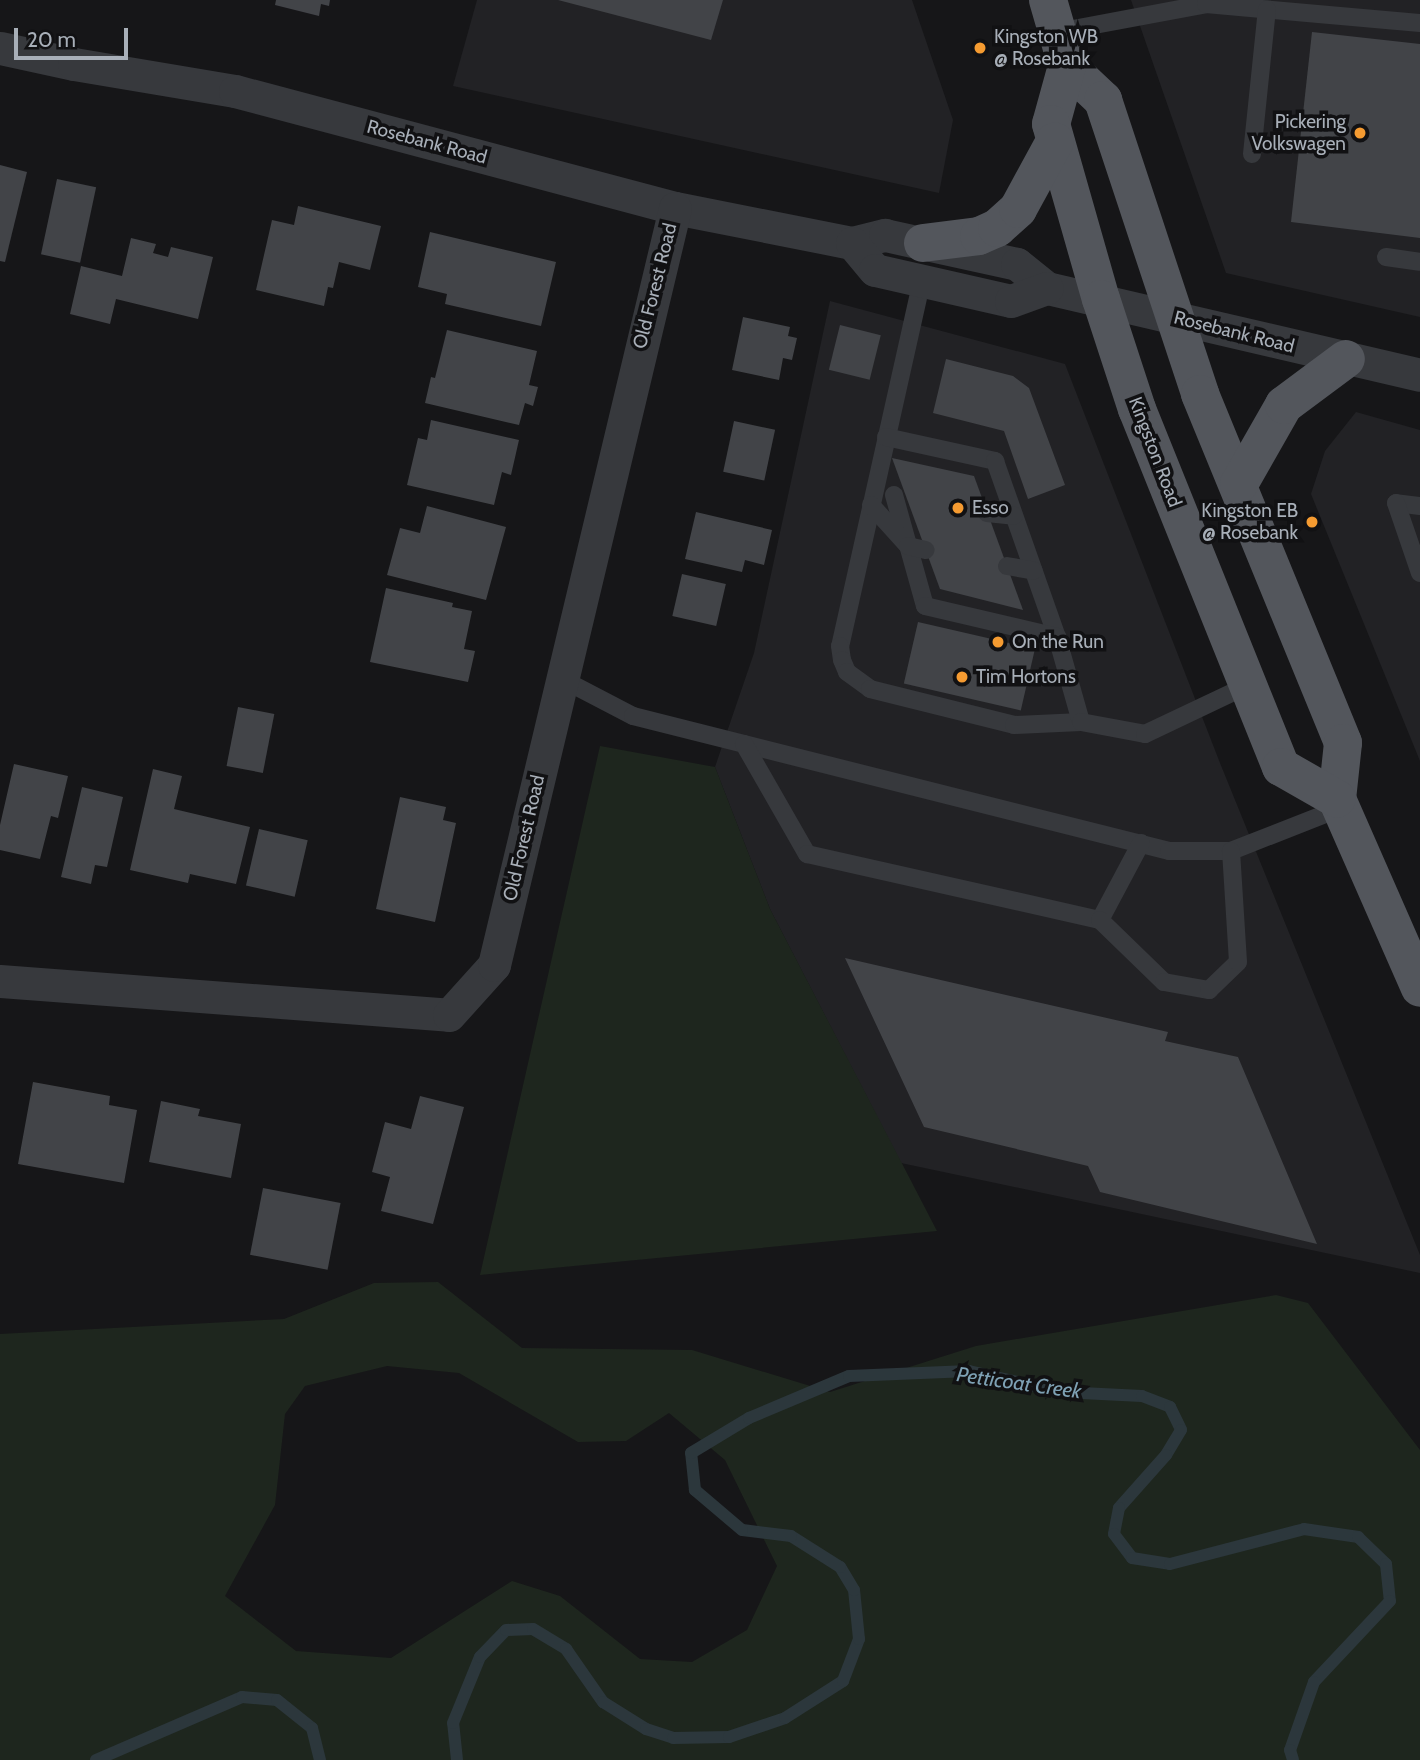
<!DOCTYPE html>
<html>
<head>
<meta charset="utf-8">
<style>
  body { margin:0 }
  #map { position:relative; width:1420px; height:1760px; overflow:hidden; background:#161618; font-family:Cabin,sans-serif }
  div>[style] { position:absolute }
  .built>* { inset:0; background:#222225 }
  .green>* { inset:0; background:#1e261e }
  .stream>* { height:12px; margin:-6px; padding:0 6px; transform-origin:6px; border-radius:6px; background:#2c373c }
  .building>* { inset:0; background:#424448; transform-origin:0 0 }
  .service>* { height:18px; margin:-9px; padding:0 9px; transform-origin:9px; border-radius:9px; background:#37393d }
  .minor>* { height:33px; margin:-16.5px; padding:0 16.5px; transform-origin:16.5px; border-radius:16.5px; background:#37393d }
  .primary>* { height:38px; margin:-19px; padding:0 19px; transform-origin:19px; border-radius:19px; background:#53565c }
  .dots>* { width:19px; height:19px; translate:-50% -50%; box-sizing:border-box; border:4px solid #111113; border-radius:50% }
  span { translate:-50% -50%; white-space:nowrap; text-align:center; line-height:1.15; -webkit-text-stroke:7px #111113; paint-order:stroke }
  .poi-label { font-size:19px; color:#a8afb8 }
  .left { translate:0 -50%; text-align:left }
  .right { translate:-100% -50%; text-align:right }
  .street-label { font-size:19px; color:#a8afb8 }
  .water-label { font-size:21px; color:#7ea1b4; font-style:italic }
  .scale { position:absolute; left:14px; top:28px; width:114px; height:32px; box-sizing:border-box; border:4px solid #a8afb8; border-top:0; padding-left:9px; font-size:21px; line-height:24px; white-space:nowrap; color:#a8afb8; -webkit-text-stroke:5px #111113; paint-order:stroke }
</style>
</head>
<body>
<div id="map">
  <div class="built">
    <div style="clip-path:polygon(477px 0,912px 0,953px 120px,939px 193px,453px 86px)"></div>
    <div style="clip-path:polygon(1131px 0,1420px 0,1420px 317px,1226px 273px)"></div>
    <div style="clip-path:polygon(830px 301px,1065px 364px,1220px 763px,1420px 1255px,1420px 1273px,901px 1163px,770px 909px,715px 767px,754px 653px)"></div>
    <div style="clip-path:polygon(1356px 412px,1420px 430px,1420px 761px,1311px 494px,1325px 451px)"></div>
  </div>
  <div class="green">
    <div style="clip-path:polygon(600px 746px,715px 767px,770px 909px,937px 1231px,480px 1275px)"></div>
    <div style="clip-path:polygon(evenodd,438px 1282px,522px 1348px,692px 1350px,830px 1392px,976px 1346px,1276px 1295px,1308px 1303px,1420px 1450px,1420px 1760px,0 1760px,0 1334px,284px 1319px,374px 1283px,438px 1282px,387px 1366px,459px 1373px,578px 1442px,626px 1441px,669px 1413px,725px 1460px,777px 1566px,747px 1630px,692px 1662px,640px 1659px,560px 1596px,512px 1581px,391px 1658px,296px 1651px,225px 1596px,275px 1505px,285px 1414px,305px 1386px,387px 1366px)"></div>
  </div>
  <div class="stream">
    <div style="left:96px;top:1760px;width:159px;rotate:-23.3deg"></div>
    <div style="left:242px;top:1697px;width:35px;rotate:5deg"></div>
    <div style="left:277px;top:1700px;width:45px;rotate:38.7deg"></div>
    <div style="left:312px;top:1728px;width:33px;rotate:76deg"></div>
    <div style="left:457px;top:1760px;width:37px;rotate:-96deg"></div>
    <div style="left:453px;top:1723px;width:71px;rotate:-67.8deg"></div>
    <div style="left:480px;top:1657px;width:37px;rotate:-46deg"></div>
    <div style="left:506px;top:1630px;width:27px;rotate:-2deg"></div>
    <div style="left:533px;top:1629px;width:39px;rotate:31deg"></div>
    <div style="left:566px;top:1649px;width:65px;rotate:55.1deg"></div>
    <div style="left:603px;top:1702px;width:51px;rotate:32.1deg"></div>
    <div style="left:646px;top:1729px;width:28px;rotate:18deg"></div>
    <div style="left:673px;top:1738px;width:56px;rotate:-1deg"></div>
    <div style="left:729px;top:1737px;width:59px;rotate:-18.7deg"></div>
    <div style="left:785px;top:1718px;width:69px;rotate:-32.5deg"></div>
    <div style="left:843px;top:1681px;width:45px;rotate:-69.1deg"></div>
    <div style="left:859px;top:1639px;width:49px;rotate:-95.8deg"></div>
    <div style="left:854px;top:1590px;width:27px;rotate:-121deg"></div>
    <div style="left:840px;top:1567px;width:58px;rotate:-147.7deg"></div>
    <div style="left:791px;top:1536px;width:49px;rotate:-173deg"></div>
    <div style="left:742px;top:1530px;width:62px;rotate:-139.6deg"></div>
    <div style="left:695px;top:1490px;width:37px;rotate:-96deg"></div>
    <div style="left:691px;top:1453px;width:68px;rotate:-31.1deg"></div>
    <div style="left:749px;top:1418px;width:108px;rotate:-22.8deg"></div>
    <div style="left:849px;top:1376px;width:120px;rotate:-2.4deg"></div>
    <div style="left:969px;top:1371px;width:94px;rotate:12.9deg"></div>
    <div style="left:1061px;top:1392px;width:81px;rotate:2.8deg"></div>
    <div style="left:1142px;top:1396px;width:30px;rotate:21deg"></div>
    <div style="left:1170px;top:1407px;width:25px;rotate:64deg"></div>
    <div style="left:1181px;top:1430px;width:29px;rotate:121deg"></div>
    <div style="left:1166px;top:1455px;width:71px;rotate:131.6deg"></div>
    <div style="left:1119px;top:1508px;width:26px;rotate:101deg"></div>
    <div style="left:1114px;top:1534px;width:30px;rotate:53deg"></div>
    <div style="left:1132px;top:1558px;width:38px;rotate:9deg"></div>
    <div style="left:1170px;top:1564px;width:138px;rotate:-14.6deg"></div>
    <div style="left:1304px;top:1529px;width:55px;rotate:8.4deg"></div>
    <div style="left:1358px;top:1537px;width:39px;rotate:44deg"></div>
    <div style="left:1386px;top:1564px;width:37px;rotate:84deg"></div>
    <div style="left:1390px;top:1601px;width:111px;rotate:133.2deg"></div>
    <div style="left:1314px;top:1682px;width:72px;rotate:109.4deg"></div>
    <div style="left:1290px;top:1750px;width:10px;rotate:73deg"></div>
  </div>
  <div class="building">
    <div style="clip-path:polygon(276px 0,330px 0,329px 6px,321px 4px,319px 16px,275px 5px)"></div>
    <div style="clip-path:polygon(558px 0,723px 0,711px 40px)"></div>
    <div style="clip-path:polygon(1312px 32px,1420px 44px,1420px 238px,1291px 222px)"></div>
    <div style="clip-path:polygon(0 165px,27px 172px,5px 262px,0 261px)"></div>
    <div style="left:57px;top:179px;width:40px;height:77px;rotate:12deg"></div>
    <div style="clip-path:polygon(298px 206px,381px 226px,370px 270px,339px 262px,333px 288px,328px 287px,324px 306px,256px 290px,272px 220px,294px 225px)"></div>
    <div style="clip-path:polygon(430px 232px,556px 262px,541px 326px,445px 304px,447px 294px,418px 287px)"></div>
    <div style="clip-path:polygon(131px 238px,156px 244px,153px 253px,168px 257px,171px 247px,213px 257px,198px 319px,116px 299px,110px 324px,70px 314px,81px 266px,122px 276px)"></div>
    <div style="clip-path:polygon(743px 317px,790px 327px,788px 336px,797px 338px,792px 360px,783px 358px,779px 380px,732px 370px)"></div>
    <div style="left:840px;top:325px;width:42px;height:46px;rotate:14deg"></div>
    <div style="clip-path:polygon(447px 330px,537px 351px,529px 385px,538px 387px,533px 406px,525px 403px,519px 425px,425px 403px,431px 377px,435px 378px)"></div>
    <div style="clip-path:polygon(946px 359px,1013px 376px,1029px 388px,1065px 485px,1028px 499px,1004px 431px,933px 413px)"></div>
    <div style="clip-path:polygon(431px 420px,519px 440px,511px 475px,502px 472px,494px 505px,407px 485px,418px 438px,427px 440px)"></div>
    <div style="left:734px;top:421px;width:42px;height:52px;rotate:12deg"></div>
    <div style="clip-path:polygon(892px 458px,974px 476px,1023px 610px,940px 589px)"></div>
    <div style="clip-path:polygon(427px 506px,506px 527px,486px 600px,387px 575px,400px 528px,420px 533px)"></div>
    <div style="clip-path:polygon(696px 512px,772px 530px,764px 565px,745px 560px,742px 572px,685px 559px)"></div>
    <div style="left:682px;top:574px;width:45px;height:43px;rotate:13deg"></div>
    <div style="clip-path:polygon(386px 588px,453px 603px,452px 607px,472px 611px,464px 649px,475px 651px,468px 682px,370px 662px)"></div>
    <div style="left:918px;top:622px;width:120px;height:63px;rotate:13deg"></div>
    <div style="left:238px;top:707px;width:37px;height:60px;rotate:11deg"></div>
    <div style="clip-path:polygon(14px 764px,68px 776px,58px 818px,51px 816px,40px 859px,0 850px,0 825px)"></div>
    <div style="clip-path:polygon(153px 769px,182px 776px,174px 809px,250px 827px,236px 884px,190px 874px,188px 883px,130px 870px)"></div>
    <div style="clip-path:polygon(82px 787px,123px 797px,107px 867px,95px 865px,91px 884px,61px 877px)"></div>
    <div style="clip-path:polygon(400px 797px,446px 807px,443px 820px,456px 823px,435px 922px,376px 909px)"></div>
    <div style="left:259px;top:829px;width:50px;height:58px;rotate:13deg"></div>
    <div style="clip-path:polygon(845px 958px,1168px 1032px,1165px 1041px,1238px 1057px,1317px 1244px,1100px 1192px,1088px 1166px,924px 1127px)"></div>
    <div style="clip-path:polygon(33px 1082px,110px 1096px,109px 1105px,137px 1110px,124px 1183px,18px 1164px)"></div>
    <div style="clip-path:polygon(420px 1096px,464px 1107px,433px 1224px,381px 1211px,390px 1177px,372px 1172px,385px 1122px,411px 1129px)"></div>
    <div style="clip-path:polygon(161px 1101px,200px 1109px,198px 1116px,241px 1124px,231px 1178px,149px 1162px)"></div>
    <div style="left:263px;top:1188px;width:79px;height:68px;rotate:11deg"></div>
  </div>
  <div class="service">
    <div style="left:1057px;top:32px;width:152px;rotate:-10.6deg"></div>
    <div style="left:1206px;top:4px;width:215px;rotate:5.1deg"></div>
    <div style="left:1252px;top:154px;width:145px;rotate:-84.1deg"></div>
    <div style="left:1386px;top:257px;width:34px;rotate:8deg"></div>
    <div style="left:922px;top:280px;width:375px;rotate:102.6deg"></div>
    <div style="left:840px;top:646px;width:14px;rotate:82deg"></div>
    <div style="left:842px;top:660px;width:13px;rotate:67deg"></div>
    <div style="left:847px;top:672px;width:29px;rotate:36deg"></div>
    <div style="left:870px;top:689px;width:148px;rotate:14deg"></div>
    <div style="left:1014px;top:725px;width:67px;rotate:-2.6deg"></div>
    <div style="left:886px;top:437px;width:112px;rotate:12.4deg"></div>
    <div style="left:995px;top:461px;width:187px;rotate:70.6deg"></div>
    <div style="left:1057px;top:637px;width:88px;rotate:74.2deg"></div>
    <div style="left:1081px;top:722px;width:65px;rotate:10.6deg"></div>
    <div style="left:1145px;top:734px;width:114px;rotate:-25.4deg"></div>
    <div style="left:894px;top:495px;width:115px;rotate:74.4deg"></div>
    <div style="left:925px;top:606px;width:136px;rotate:13.2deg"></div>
    <div style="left:871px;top:505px;width:55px;rotate:47.9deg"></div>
    <div style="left:908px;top:546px;width:18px;rotate:13deg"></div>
    <div style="left:1420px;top:506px;width:24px;rotate:-173deg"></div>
    <div style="left:1396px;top:503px;width:74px;rotate:71.1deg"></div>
    <div style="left:987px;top:513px;width:27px;rotate:6deg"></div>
    <div style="left:1007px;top:566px;width:27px;rotate:10deg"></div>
    <div style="left:562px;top:679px;width:80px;rotate:27.5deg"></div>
    <div style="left:633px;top:716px;width:553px;rotate:14.14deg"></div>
    <div style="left:1169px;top:851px;width:62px"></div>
    <div style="left:1231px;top:851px;width:118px;rotate:-21.4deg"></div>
    <div style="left:744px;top:744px;width:127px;rotate:60.2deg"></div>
    <div style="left:807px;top:854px;width:300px;rotate:12.7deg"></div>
    <div style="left:1141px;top:843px;width:87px;rotate:118deg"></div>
    <div style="left:1100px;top:920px;width:89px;rotate:44.1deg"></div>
    <div style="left:1164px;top:982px;width:46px;rotate:10.1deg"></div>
    <div style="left:1209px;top:990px;width:40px;rotate:-44deg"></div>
    <div style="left:1238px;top:962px;width:111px;rotate:-93.6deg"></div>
  </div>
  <div class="minor">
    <div style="left:0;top:48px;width:76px;rotate:12.2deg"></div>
    <div style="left:74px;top:64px;width:163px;rotate:9.5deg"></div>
    <div style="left:235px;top:91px;width:455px;rotate:14.9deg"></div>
    <div style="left:675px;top:208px;width:180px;rotate:11.2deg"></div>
    <div style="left:852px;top:243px;width:34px;rotate:-14deg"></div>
    <div style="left:885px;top:235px;width:135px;rotate:12.4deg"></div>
    <div style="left:1017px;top:264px;width:38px;rotate:39deg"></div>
    <div style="left:1047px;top:288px;width:383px;rotate:13.1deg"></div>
    <div style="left:852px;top:243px;width:35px;rotate:50deg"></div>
    <div style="left:875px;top:270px;width:139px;rotate:12.8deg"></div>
    <div style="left:1011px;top:301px;width:38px;rotate:-20deg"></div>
    <div style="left:0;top:981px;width:450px;rotate:4.3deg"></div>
    <div style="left:449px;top:1015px;width:67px;rotate:-48deg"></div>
    <div style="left:494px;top:965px;width:778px;rotate:-76.55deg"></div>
  </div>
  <div class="primary">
    <div style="left:1048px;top:0;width:69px;rotate:73.9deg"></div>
    <div style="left:1067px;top:66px;width:50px;rotate:43.4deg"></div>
    <div style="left:1103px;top:100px;width:310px;rotate:71.7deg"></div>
    <div style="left:1200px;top:394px;width:377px;rotate:67.7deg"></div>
    <div style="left:1343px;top:743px;width:56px;rotate:96.1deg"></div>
    <div style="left:1337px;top:799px;width:206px;rotate:66.3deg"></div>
    <div style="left:1067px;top:66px;width:60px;rotate:105.4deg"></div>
    <div style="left:1051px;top:124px;width:182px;rotate:74.1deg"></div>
    <div style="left:1101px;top:299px;width:116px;rotate:71.9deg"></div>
    <div style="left:1137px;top:409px;width:386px;rotate:68.1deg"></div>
    <div style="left:1281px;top:767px;width:64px;rotate:29.7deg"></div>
    <div style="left:923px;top:243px;width:56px;rotate:-7.1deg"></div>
    <div style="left:979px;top:236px;width:20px;rotate:-24deg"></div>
    <div style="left:997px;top:228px;width:28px;rotate:-42deg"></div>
    <div style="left:1018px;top:209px;width:77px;rotate:-61.4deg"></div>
    <div style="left:1239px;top:484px;width:91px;rotate:-60.3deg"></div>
    <div style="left:1284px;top:405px;width:77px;rotate:-36.6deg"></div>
  </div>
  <div class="dots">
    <div style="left:980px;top:48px;background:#f59b31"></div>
    <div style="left:1360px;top:133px;background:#f59b31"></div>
    <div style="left:958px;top:508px;background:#f59b31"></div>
    <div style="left:1312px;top:522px;background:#f59b31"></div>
    <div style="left:998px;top:642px;background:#f59b31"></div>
    <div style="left:962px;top:677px;background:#f59b31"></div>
  </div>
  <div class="poi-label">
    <span class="left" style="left:994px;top:48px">Kingston WB<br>@ Rosebank</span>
    <span class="right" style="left:1346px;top:133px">Pickering<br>Volkswagen</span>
    <span class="left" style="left:972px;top:508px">Esso</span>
    <span class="right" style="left:1298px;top:522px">Kingston EB<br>@ Rosebank</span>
    <span class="left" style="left:1012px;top:642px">On the Run</span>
    <span class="left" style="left:976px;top:677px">Tim Hortons</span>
  </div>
  <div class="street-label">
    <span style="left:427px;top:142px;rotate:15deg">Rosebank Road</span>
    <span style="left:655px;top:286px;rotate:-76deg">Old Forest Road</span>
    <span style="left:1234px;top:332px;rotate:14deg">Rosebank Road</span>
    <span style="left:1155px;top:452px;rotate:69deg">Kingston Road</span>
    <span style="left:524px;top:838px;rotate:-77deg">Old Forest Road</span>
  </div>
  <div class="water-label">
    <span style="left:1019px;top:1383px;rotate:8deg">Petticoat Creek</span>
  </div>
  <div class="scale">20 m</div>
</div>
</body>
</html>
